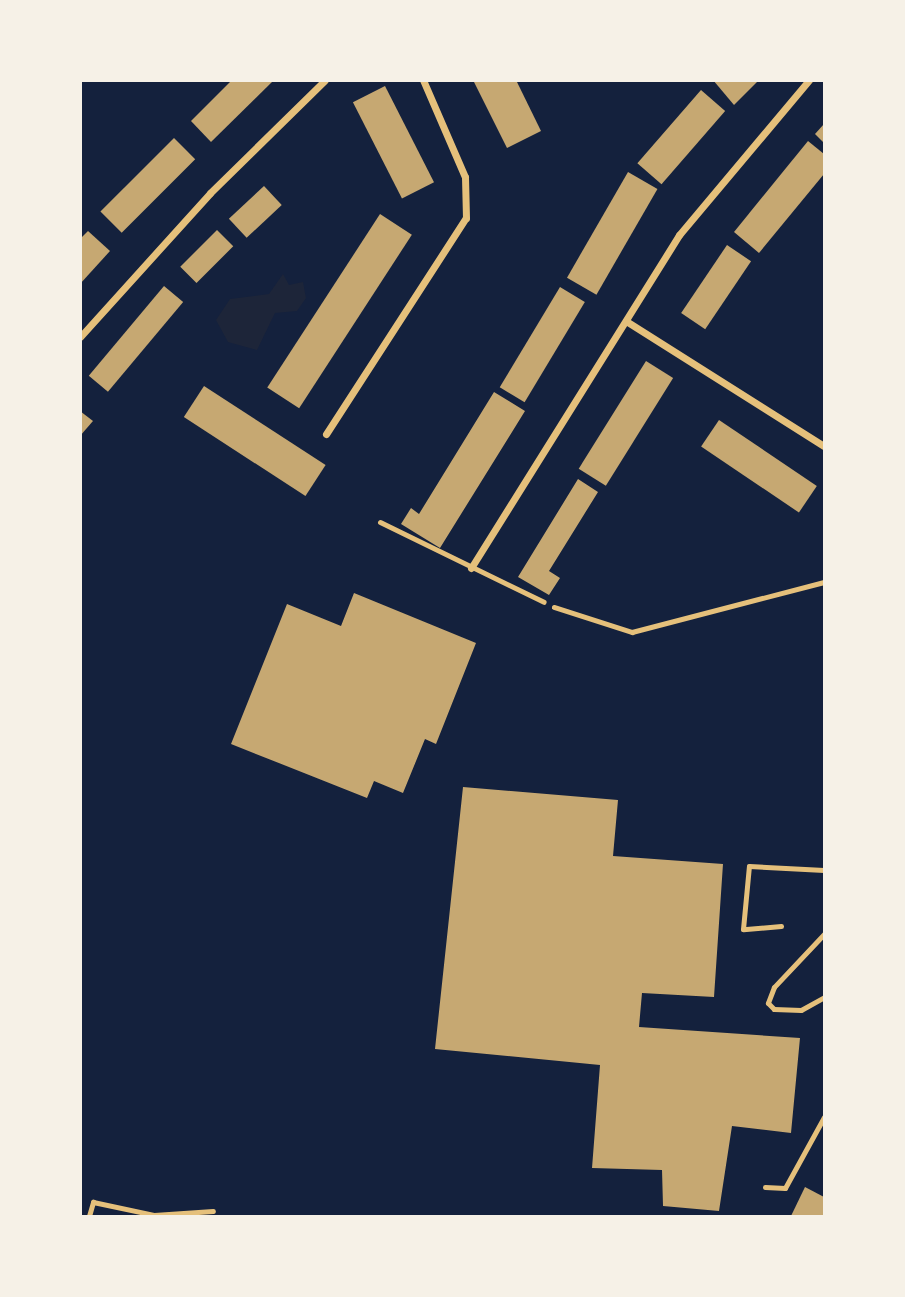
<!DOCTYPE html>
<html>
<head>
<meta charset="utf-8">
<style>
  body { margin:0 }
  #map { position:relative; width:905px; height:1297px; overflow:hidden; background:#14213d; font-family:Arial,sans-serif }
  div>[style] { position:absolute }
  .green>* { inset:0; background:#1d2539 }
  .building>* { inset:0; background:#c6a872; transform-origin:0 0 }
  .path>* { height:4.5px; margin:-2.25px; padding:0 2.25px; transform-origin:2.25px; border-radius:2.25px; background:#e5c07b }
  .service>* { height:5px; margin:-2.5px; padding:0 2.5px; transform-origin:2.5px; border-radius:2.5px; background:#e5c07b }
  .minor>* { height:7px; margin:-3.5px; padding:0 3.5px; transform-origin:3.5px; border-radius:3.5px; background:#e5c07b }
  span { translate:-50% -50%; white-space:nowrap; text-align:center; line-height:1.15; -webkit-text-stroke:5px #f6f1e7; paint-order:stroke }
  .frame { position:absolute; inset:0; border:82px solid #f6f1e7; pointer-events:none }
</style>
</head>
<body>
<div id="map">
  <div class="green">
    <div style="clip-path:polygon(283px 274px,289px 285px,303px 282px,306px 298px,297px 311px,275px 313px,257px 350px,228px 342px,216px 320px,230px 299px,269px 294px)"></div>
  </div>
  <div class="building">
    <div style="clip-path:polygon(232px 80px,274px 80px,211px 142px,191px 121px)"></div>
    <div style="clip-path:polygon(473px 80px,516px 80px,541px 131px,507px 148px)"></div>
    <div style="clip-path:polygon(713px 80px,759px 80px,734px 105px)"></div>
    <div style="left:385px;top:86px;width:108px;height:36px;rotate:63deg"></div>
    <div style="left:701px;top:90px;width:32px;height:97px;rotate:41deg"></div>
    <div style="clip-path:polygon(824px 124px,824px 143px,815px 134px)"></div>
    <div style="left:174px;top:138px;width:30px;height:104px;rotate:45deg"></div>
    <div style="clip-path:polygon(808px 141px,824px 154px,824px 174px,759px 253px,734px 232px)"></div>
    <div style="left:628px;top:172px;width:34px;height:122px;rotate:30deg"></div>
    <div style="left:264px;top:186px;width:26px;height:48px;rotate:47deg"></div>
    <div style="left:380px;top:214px;width:38px;height:207px;rotate:33deg"></div>
    <div style="left:217px;top:230px;width:23px;height:52px;rotate:45deg"></div>
    <div style="clip-path:polygon(88px 231px,110px 251px,80px 284px,80px 239px)"></div>
    <div style="left:727px;top:245px;width:29px;height:82px;rotate:34deg"></div>
    <div style="left:164px;top:286px;width:25px;height:117px;rotate:40deg"></div>
    <div style="left:560px;top:287px;width:29px;height:117px;rotate:31deg"></div>
    <div style="left:646px;top:361px;width:32px;height:127px;rotate:32deg"></div>
    <div style="left:204px;top:386px;width:145px;height:37px;rotate:33deg"></div>
    <div style="clip-path:polygon(494px 392px,525px 411px,440px 548px,401px 524px,411px 508px,419px 514px)"></div>
    <div style="clip-path:polygon(80px 411px,93px 421px,80px 436px)"></div>
    <div style="left:719px;top:420px;width:118px;height:32px;rotate:34deg"></div>
    <div style="clip-path:polygon(578px 479px,598px 492px,549px 571px,560px 578px,549px 595px,518px 577px)"></div>
    <div style="clip-path:polygon(354px 593px,476px 643px,436px 744px,425px 739px,403px 793px,374px 781px,367px 798px,231px 744px,287px 604px,341px 626px)"></div>
    <div style="clip-path:polygon(463px 787px,618px 800px,613px 856px,723px 864px,714px 997px,642px 993px,639px 1027px,800px 1038px,791px 1133px,732px 1126px,719px 1211px,663px 1206px,662px 1170px,592px 1168px,600px 1065px,435px 1049px)"></div>
    <div style="clip-path:polygon(805px 1187px,824px 1197px,824px 1216px,791px 1216px)"></div>
  </div>
  <div class="path">
    <div style="left:554px;top:607px;width:82px;rotate:17.8deg"></div>
    <div style="left:632px;top:632px;width:198px;rotate:-14.6deg"></div>
  </div>
  <div class="service">
    <div style="left:380px;top:522px;width:182px;rotate:26deg"></div>
    <div style="left:781px;top:926px;width:38px;rotate:175deg"></div>
    <div style="left:743px;top:929px;width:63px;rotate:-84.6deg"></div>
    <div style="left:749px;top:866px;width:75px;rotate:3.1deg"></div>
    <div style="left:824px;top:934px;width:73px;rotate:133.3deg"></div>
    <div style="left:774px;top:987px;width:17px;rotate:111deg"></div>
    <div style="left:768px;top:1003px;width:8px;rotate:45deg"></div>
    <div style="left:774px;top:1009px;width:27px;rotate:2deg"></div>
    <div style="left:801px;top:1010px;width:26px;rotate:-29deg"></div>
    <div style="left:765px;top:1187px;width:20px;rotate:3deg"></div>
    <div style="left:785px;top:1188px;width:81px;rotate:-61.2deg"></div>
    <div style="left:89px;top:1216px;width:15px;rotate:-74deg"></div>
    <div style="left:93px;top:1202px;width:62px;rotate:12deg"></div>
    <div style="left:154px;top:1215px;width:59px;rotate:-3.9deg"></div>
  </div>
  <div class="minor">
    <div style="left:626px;top:321px;width:234px;rotate:32.3deg"></div>
    <div style="left:80px;top:337px;width:194px;rotate:-47.9deg"></div>
    <div style="left:210px;top:193px;width:161px;rotate:-44.5deg"></div>
    <div style="left:326px;top:434px;width:257px;rotate:-57.1deg"></div>
    <div style="left:466px;top:218px;width:41px;rotate:-91.4deg"></div>
    <div style="left:465px;top:177px;width:106px;rotate:-113.4deg"></div>
    <div style="left:471px;top:568px;width:393px;rotate:-58deg"></div>
    <div style="left:679px;top:235px;width:202px;rotate:-50deg"></div>
  </div>
  <div class="frame"></div>
</div>
</body>
</html>
